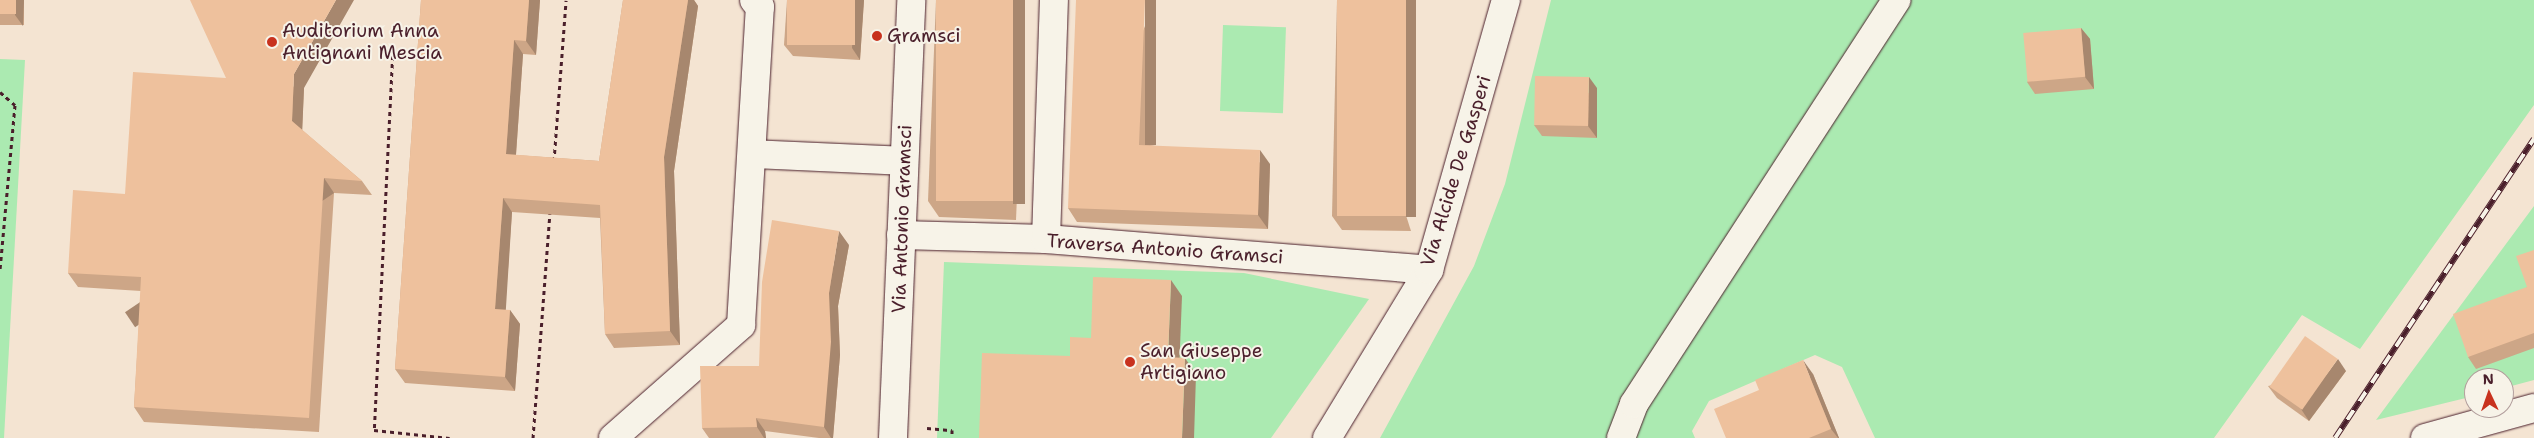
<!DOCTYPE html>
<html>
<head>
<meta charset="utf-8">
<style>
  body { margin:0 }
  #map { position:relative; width:2534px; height:438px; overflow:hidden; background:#f4e4d2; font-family:"Shantell Sans",sans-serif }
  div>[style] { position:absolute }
  .green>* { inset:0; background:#abeab1; transform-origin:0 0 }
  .path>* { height:3px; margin-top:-1.5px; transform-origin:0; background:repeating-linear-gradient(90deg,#4a1f2b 0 4px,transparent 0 8px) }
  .roads { filter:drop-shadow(0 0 1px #4a1f2b) drop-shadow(0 0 1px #4a1f2b) }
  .minor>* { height:28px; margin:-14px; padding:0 14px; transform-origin:14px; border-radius:14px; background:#f7f3e8 }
  .rail>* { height:5.5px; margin-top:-2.75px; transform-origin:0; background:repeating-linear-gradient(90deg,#f7f3e8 0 11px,#4a1f2b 0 22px); box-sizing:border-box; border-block:1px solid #4a1f2b }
  .wall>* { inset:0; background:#cda687; transform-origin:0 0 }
  .shaded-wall>* { inset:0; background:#a7876e; transform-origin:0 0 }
  .building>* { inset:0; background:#eec19d; transform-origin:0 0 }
  .dots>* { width:14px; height:14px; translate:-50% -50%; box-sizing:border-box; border:2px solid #f7f3e8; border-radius:50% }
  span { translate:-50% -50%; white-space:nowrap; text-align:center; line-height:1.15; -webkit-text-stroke:4px #f7f3e8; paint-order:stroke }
  .poi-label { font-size:19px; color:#4a1f2b }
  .left { translate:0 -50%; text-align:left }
  .street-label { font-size:19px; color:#4a1f2b }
  .north { position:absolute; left:2464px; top:368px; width:50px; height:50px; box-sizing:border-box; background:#f7f3e8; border:1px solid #b29e9c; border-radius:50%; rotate:357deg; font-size:14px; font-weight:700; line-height:20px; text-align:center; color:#4a1f2b }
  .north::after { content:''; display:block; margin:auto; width:18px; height:22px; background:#c8321e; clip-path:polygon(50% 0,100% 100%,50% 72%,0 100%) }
</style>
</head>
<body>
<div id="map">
  <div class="green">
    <div style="clip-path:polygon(1551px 0,2534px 0,2534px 105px,2360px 349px,2302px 315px,2214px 438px,1875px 438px,1842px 367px,1815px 355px,1709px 401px,1692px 431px,1695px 438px,1380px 438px,1474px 266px,1505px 184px)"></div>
    <div style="left:1223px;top:25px;width:63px;height:86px;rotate:2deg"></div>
    <div style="clip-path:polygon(0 59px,25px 60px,4px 438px,0 438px)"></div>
    <div style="clip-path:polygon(2534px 206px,2534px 380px,2504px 388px,2504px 378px,2474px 378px,2474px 396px,2376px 420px)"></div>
    <div style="clip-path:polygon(944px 262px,1244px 273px,1369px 299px,1271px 438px,937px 438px)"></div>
  </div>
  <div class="path">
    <div style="left:393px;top:48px;width:382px;rotate:92.8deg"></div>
    <div style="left:374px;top:430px;width:76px;rotate:6deg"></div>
    <div style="left:0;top:92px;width:20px;rotate:41deg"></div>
    <div style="left:15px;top:105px;width:165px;rotate:95.2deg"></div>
    <div style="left:554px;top:161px;width:161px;rotate:-85.7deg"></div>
    <div style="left:927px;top:428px;width:25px;rotate:5deg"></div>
    <div style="left:952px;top:430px;width:8px;rotate:90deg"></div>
    <div style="left:533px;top:438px;width:227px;rotate:-85.7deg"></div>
  </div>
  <div class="roads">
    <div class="minor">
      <div style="left:752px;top:154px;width:152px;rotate:2.6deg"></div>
      <div style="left:901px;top:235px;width:145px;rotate:1.6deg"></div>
      <div style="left:1046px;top:239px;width:384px;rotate:4.6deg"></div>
      <div style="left:1046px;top:239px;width:239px;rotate:-88.1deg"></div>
      <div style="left:613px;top:438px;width:171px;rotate:-41.4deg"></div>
      <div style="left:741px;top:325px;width:319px;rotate:-86.6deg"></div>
      <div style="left:760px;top:7px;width:9px;rotate:-131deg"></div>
      <div style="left:893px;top:438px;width:438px;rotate:-87.6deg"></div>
      <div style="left:1327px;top:438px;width:197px;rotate:-58.7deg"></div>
      <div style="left:1429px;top:270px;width:281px;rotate:-74.1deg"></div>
      <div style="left:1621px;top:438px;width:36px;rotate:-69deg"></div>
      <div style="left:1634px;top:404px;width:482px;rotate:-57deg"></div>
      <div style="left:2425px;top:438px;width:113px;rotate:-15.4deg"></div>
    </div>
  </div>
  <div class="rail">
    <div style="left:2335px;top:438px;width:359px;rotate:-56.4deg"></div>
  </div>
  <div class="wall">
    <div style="left:0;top:0;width:24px;height:25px"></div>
    <div style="clip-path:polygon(421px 0,540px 0,536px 55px,523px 54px,516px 155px,599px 161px,623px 0,694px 0,698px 6px,674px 171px,680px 345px,614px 348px,605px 334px,600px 218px,512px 212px,505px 310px,510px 310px,520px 324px,515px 391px,405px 383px,395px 369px)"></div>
    <div style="clip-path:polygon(787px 0,864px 0,860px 60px,793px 56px,784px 45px)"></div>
    <div style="clip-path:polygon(936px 0,1025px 0,1016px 220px,939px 217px,928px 201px)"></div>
    <div style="clip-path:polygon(1156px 0,1150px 145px,1270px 164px,1268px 229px,1077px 222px,1068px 208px)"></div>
    <div style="clip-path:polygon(1337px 0,1411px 231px,1342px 230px,1332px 216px)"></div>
    <div style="clip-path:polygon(2081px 28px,2090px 39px,2094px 89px,2035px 94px,2027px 82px)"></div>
    <div style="clip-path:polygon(226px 78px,304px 88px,302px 130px,362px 181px,372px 195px,334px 193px,319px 432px,144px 422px,134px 407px,141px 291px,78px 287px,68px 273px,125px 194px)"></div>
    <div style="clip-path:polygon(1597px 88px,1597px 138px,1542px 136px,1534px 125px)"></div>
    <div style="clip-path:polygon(849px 245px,838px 306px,840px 355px,833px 438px,819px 438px,765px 431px,766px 438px,709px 438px,702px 428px,759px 366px)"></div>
    <div style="clip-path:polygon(2534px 250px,2534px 348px,2476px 369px,2468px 357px,2527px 287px)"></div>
    <div style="clip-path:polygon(2346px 371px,2309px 421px,2277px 398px,2268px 386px)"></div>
    <div style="clip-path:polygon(1813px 374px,1839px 438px,1726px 438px)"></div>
  </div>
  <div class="shaded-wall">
    <div style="clip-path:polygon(16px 0,24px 0,23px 26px,15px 15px)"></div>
    <div style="clip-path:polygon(336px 0,354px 0,304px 88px,302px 136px,292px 121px,294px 74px)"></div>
    <div style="clip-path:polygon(529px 0,540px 0,536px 55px,526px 41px)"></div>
    <div style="clip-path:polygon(688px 0,694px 0,698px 6px,674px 171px,680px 345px,670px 331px,664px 157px)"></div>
    <div style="clip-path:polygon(855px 0,864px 0,860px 60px,852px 48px)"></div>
    <div style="left:1013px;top:0;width:12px;height:204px"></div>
    <div style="left:1145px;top:0;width:11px;height:145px"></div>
    <div style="left:1406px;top:0;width:10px;height:217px"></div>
    <div style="clip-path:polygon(2081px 28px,2090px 39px,2094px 89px,2085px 77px)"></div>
    <div style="clip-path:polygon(514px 40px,523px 54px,515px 168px,506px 154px)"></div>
    <div style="clip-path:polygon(1589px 77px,1597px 88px,1597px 138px,1588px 126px)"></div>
    <div style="clip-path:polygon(1260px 150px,1270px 164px,1268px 229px,1258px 215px)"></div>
    <div style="left:324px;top:178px;width:18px;height:240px;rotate:56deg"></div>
    <div style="clip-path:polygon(503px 198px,512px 212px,505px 323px,495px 309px)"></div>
    <div style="clip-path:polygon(839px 231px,849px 245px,838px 306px,840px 355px,833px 438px,831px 438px,824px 427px,829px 293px)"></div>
    <div style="clip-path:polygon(1171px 280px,1182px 296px,1179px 373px,1168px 357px)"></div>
    <div style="clip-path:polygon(510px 310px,520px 324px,515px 391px,505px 377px)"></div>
    <div style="clip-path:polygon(1185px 358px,1196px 374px,1194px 438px,1182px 438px)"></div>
    <div style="clip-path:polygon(2338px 359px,2346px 371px,2309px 421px,2301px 409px)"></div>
    <div style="clip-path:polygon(1803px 360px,1813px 374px,1839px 438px,1838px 438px,1831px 429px)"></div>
    <div style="clip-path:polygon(756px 418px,765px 431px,766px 438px,764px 438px,757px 427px)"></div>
  </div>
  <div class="building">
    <div style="left:0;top:0;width:16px;height:14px"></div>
    <div style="clip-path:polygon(190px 0,336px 0,294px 74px,292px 121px,362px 181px,324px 178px,309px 418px,134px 407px,141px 277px,68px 273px,73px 190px,125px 194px,133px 72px,226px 78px)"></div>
    <div style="clip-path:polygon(421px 0,529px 0,526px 41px,514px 40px,506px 154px,599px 161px,623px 0,688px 0,664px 157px,670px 331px,605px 334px,600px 205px,503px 198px,495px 309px,510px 310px,505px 377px,395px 369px)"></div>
    <div style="left:787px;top:0;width:68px;height:45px"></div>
    <div style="left:936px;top:0;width:77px;height:201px"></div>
    <div style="clip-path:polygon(1076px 0,1145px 0,1139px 145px,1260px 150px,1258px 215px,1068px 208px)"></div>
    <div style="left:1337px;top:0;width:69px;height:216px"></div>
    <div style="left:2081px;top:28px;width:49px;height:58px;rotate:85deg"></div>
    <div style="left:1535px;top:76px;width:54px;height:49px;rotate:1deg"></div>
    <div style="clip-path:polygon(772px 220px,839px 231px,829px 293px,831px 342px,824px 427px,756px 418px,757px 427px,702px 428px,700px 366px,759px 366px,762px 282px)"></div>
    <div style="clip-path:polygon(2534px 250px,2534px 333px,2468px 357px,2453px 314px,2527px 287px,2516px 256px)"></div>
    <div style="clip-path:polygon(1093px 277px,1171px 280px,1168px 357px,1185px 358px,1182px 438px,979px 438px,982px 353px,1070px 356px,1070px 337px,1091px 338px)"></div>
    <div style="left:2305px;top:336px;width:40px;height:62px;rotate:35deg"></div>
    <div style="clip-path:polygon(1803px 360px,1831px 429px,1809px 438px,1726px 438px,1714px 409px,1759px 390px,1755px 380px)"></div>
  </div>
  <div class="dots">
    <div style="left:877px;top:36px;background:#c8321e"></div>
    <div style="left:272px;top:42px;background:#c8321e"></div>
    <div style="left:1130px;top:362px;background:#c8321e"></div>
  </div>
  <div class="poi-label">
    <span class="left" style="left:282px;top:42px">Auditorium Anna<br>Antignani Mescia</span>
    <span class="left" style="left:887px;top:36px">Gramsci</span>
    <span class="left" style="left:1140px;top:362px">San Giuseppe<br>Artigiano</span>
  </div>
  <div class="street-label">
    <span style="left:1456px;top:171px;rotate:-73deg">Via Alcide De Gasperi</span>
    <span style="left:902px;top:219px;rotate:-88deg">Via Antonio Gramsci</span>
    <span style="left:1165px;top:249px;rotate:4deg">Traversa Antonio Gramsci</span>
  </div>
  <div class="north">N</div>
</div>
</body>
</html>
